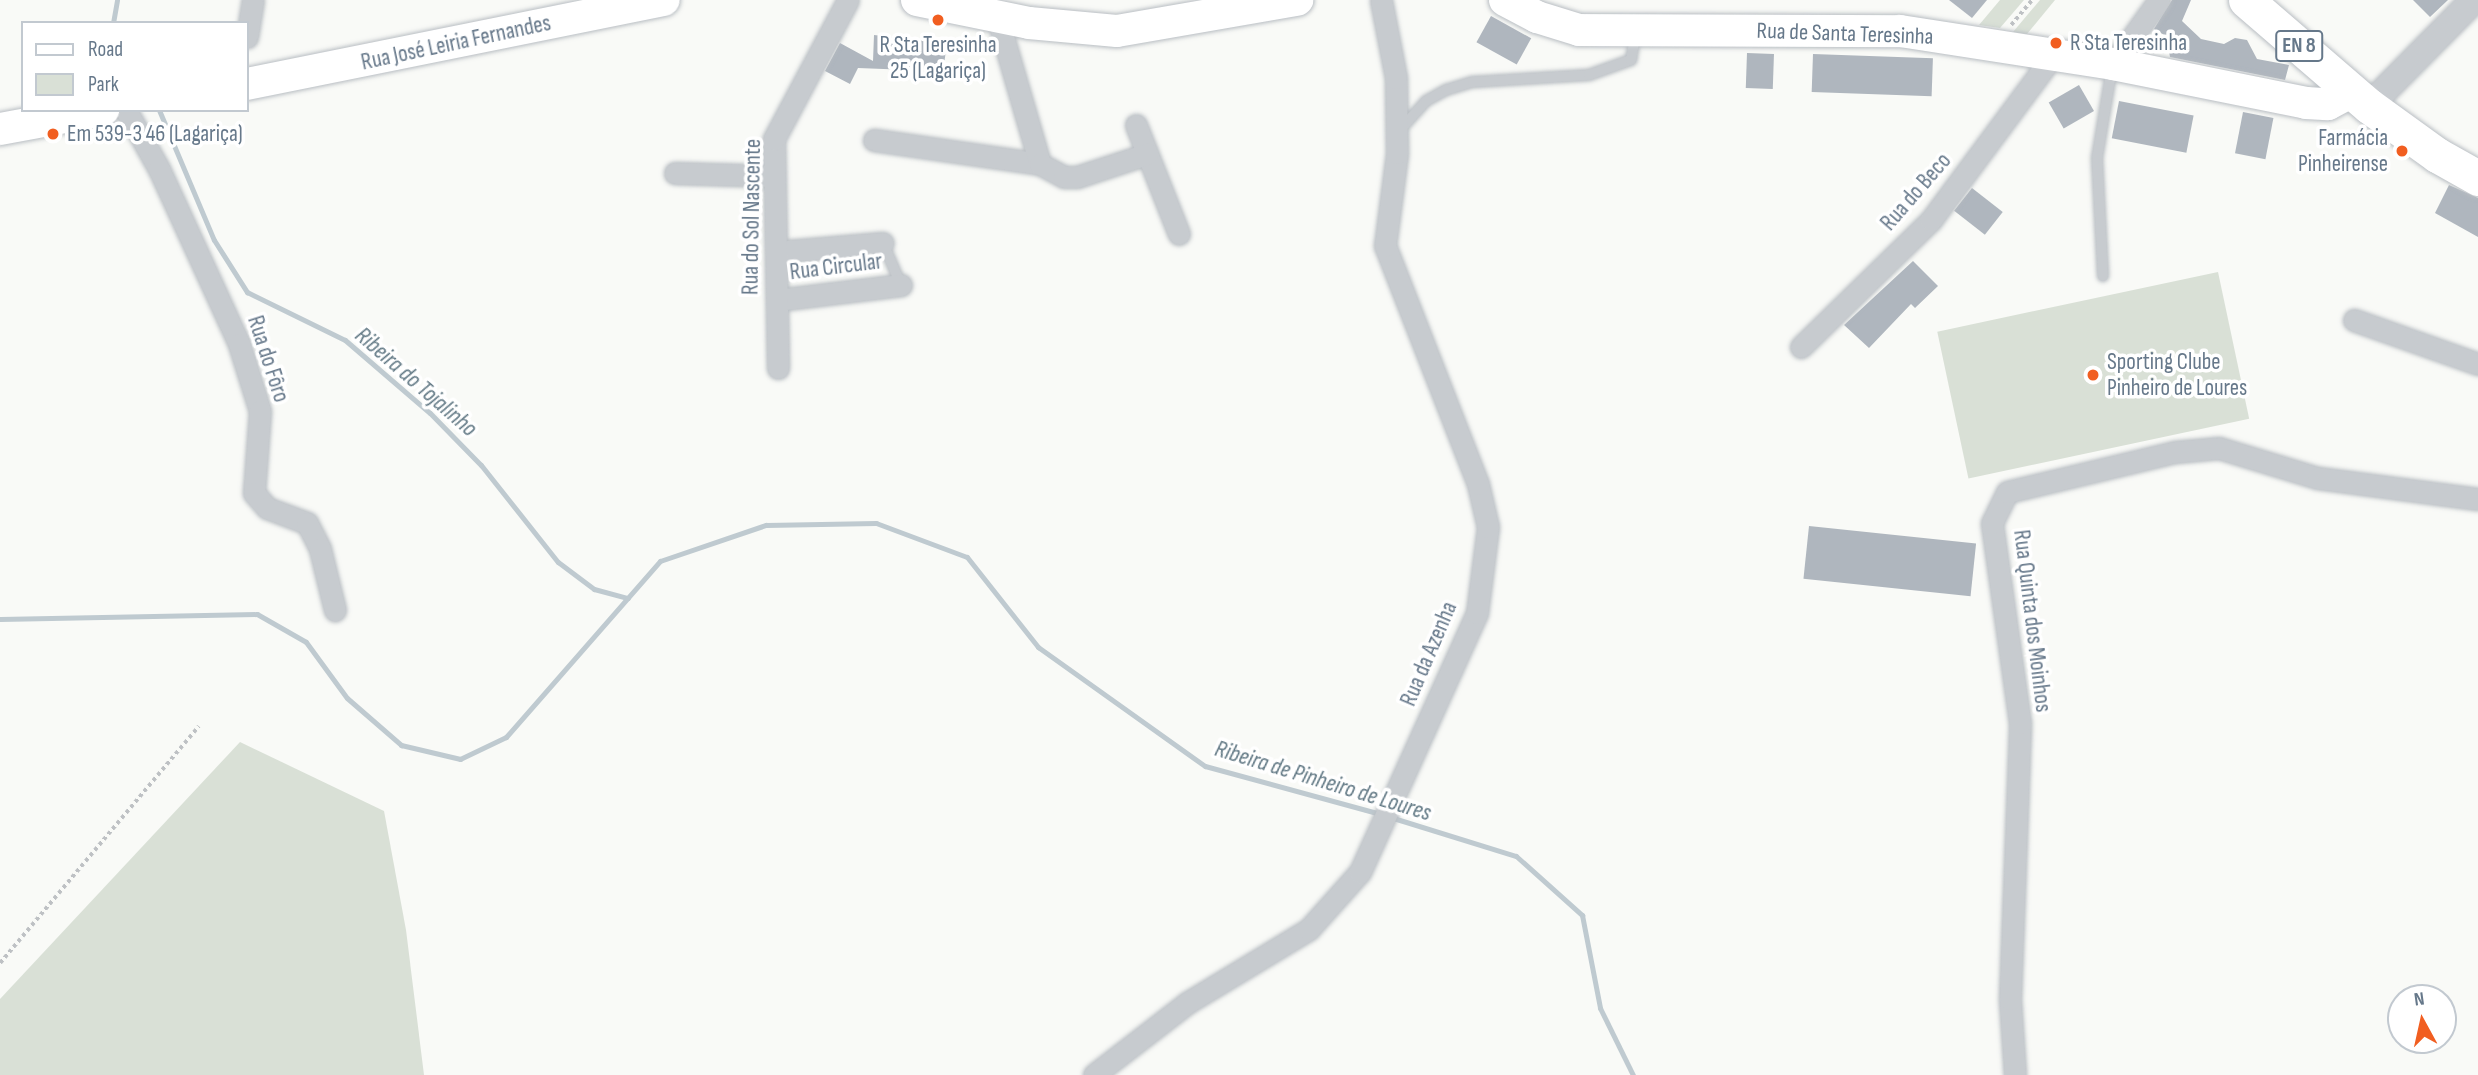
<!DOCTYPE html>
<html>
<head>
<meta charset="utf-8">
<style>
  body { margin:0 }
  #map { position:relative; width:2478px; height:1075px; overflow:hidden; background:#f9faf7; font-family:"Sofia Sans Condensed",sans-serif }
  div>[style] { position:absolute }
  .green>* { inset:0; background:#d9e0d6; transform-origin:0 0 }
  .stream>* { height:5px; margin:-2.5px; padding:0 2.5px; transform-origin:2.5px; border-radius:2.5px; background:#bfcad0 }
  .building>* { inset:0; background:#afb6be; transform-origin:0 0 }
  .path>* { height:3.5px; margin-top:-1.75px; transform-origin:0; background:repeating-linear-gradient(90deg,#bec1c4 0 3.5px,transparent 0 7px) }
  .roads { filter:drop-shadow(0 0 2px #b9bec3) drop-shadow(0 0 2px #b9bec3) }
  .service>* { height:10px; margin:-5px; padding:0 5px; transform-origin:5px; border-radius:5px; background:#c7cbcf }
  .minor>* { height:21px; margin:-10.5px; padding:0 10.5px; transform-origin:10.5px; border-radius:10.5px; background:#c7cbcf }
  .tertiary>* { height:26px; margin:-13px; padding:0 13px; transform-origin:13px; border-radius:13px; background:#c7cbcf }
  .secondary>* { height:32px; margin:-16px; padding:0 16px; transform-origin:16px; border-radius:16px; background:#fff }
  .primary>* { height:35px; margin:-17.5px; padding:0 17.5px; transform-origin:17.5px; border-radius:17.5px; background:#fff }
  .dots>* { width:19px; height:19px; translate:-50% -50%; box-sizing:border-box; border:4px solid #fff; border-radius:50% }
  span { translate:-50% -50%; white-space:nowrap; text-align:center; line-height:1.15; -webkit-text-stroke:7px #fff; paint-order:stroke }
  .shield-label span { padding:2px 5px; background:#fff; border:2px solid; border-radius:5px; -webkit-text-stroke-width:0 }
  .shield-label { font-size:21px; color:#66788a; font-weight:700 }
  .street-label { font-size:23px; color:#66788a }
  .poi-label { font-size:23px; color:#66788a }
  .left { translate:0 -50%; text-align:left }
  .right { translate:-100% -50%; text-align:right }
  .water-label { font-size:24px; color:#627985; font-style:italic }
  .legend { position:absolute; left:21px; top:21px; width:228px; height:91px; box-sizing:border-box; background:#fff; border:2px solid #c2c9d0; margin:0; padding:9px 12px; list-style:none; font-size:21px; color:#66788a }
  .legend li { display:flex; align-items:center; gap:14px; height:35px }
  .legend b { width:35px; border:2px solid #c2c9d0 }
  .north { position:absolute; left:2387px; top:984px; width:70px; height:70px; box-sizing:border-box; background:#fff; border:2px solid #c2c9d0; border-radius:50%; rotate:352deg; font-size:19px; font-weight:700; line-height:28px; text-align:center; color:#66788a }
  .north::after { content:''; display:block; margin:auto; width:24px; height:32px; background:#f15e20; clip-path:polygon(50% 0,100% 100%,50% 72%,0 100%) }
</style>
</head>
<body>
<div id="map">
  <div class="green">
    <div style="clip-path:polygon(2000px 0,2024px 0,2000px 28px,1979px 25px)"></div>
    <div style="clip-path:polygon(2040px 0,2055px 0,2027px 34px,2013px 32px)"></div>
    <div style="left:2218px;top:272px;width:150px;height:287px;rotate:78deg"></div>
    <div style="clip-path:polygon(240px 742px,384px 811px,406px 930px,424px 1075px,0 1075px,0 999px)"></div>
  </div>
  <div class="stream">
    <div style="left:113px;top:23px;width:23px;rotate:-80deg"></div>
    <div style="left:159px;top:110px;width:141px;rotate:67.1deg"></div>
    <div style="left:214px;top:240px;width:62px;rotate:57.6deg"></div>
    <div style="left:247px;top:292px;width:109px;rotate:26.1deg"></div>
    <div style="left:345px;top:340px;width:112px;rotate:40.7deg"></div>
    <div style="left:430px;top:413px;width:73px;rotate:45.6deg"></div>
    <div style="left:481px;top:465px;width:124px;rotate:51.6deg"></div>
    <div style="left:558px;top:562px;width:45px;rotate:36.9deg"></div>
    <div style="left:594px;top:589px;width:35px;rotate:15deg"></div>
    <div style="left:0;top:619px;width:257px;rotate:-1.1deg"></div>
    <div style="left:257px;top:614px;width:56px;rotate:29.7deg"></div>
    <div style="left:306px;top:642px;width:69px;rotate:53.8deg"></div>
    <div style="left:347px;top:698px;width:72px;rotate:41deg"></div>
    <div style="left:401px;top:745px;width:61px;rotate:13.3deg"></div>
    <div style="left:460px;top:759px;width:51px;rotate:-25.6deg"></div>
    <div style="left:506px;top:737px;width:234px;rotate:-48.8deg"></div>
    <div style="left:660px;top:561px;width:112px;rotate:-18.8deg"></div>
    <div style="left:766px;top:525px;width:110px;rotate:-1deg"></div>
    <div style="left:876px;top:523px;width:97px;rotate:20.5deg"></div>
    <div style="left:967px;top:557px;width:115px;rotate:51.7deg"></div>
    <div style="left:1038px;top:647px;width:205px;rotate:35.5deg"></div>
    <div style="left:1205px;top:766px;width:182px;rotate:15.3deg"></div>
    <div style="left:1390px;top:817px;width:132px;rotate:17.2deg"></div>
    <div style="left:1516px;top:856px;width:89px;rotate:41.8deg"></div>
    <div style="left:1582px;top:915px;width:95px;rotate:79deg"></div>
    <div style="left:1600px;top:1008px;width:75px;rotate:63.8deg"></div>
  </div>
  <div class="building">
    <div style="clip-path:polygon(1949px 0,1987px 0,1972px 18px)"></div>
    <div style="clip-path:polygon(2172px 0,2191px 0,2182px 21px,2201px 39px,2224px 44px,2235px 38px,2247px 40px,2257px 59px,2289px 65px,2285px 80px,2170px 57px,2166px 36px,2154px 29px)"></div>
    <div style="clip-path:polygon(2413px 0,2448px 0,2430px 17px)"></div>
    <div style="left:1491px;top:16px;width:46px;height:30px;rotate:29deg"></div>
    <div style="clip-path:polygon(874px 35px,947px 43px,942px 79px,908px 75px,909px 70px,858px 68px,850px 84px,825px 71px,840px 43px,873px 61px)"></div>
    <div style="left:1747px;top:53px;width:27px;height:35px;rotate:2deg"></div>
    <div style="left:1813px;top:54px;width:120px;height:38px;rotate:2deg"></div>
    <div style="left:2079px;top:85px;width:30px;height:35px;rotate:60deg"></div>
    <div style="left:2119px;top:101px;width:76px;height:38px;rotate:11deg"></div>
    <div style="left:2243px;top:112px;width:31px;height:42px;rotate:11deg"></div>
    <div style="clip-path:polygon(2449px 185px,2478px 198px,2478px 237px,2435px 213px)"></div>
    <div style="left:1972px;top:188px;width:39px;height:29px;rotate:38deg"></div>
    <div style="clip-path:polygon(1913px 261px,1938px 286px,1915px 308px,1911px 304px,1869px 348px,1844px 325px)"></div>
    <div style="left:1809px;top:526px;width:168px;height:53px;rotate:6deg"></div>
  </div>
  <div class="path">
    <div style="left:2011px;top:25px;width:33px;rotate:-50deg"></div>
    <div style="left:0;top:963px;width:309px;rotate:-50deg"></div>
  </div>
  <div class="roads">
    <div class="service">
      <div style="left:1400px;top:130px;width:39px;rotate:-48deg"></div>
      <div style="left:1426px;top:101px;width:23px;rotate:-29deg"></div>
      <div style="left:1446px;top:90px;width:28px;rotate:-17deg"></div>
      <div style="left:1473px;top:82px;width:116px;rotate:-3.5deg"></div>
      <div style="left:1589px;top:75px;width:45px;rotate:-19.7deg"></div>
      <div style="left:1631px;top:60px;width:27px;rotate:-80deg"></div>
      <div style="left:883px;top:243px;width:46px;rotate:66.8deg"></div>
      <div style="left:2103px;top:276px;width:118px;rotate:-92.9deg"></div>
      <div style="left:2097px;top:158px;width:92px;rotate:-80.6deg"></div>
    </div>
    <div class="minor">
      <div style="left:247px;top:37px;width:37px;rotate:-81deg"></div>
      <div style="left:2113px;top:64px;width:79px;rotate:-54.3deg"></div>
      <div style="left:126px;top:110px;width:68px;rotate:60.8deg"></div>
      <div style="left:159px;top:169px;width:192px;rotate:65.4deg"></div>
      <div style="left:239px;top:344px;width:70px;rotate:72.6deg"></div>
      <div style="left:260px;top:411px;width:82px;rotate:94.2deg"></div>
      <div style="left:254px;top:493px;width:20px;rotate:49deg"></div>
      <div style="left:267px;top:508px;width:43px;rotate:20.6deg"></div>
      <div style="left:307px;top:523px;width:29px;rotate:63deg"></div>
      <div style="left:320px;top:549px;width:63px;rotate:76.2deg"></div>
      <div style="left:1136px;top:125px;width:117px;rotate:68.5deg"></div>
      <div style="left:874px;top:140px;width:168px;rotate:8.2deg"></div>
      <div style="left:1040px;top:164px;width:154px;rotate:-106.2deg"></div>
      <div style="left:1040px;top:164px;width:27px;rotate:28deg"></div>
      <div style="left:1064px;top:177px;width:13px"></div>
      <div style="left:1077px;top:177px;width:74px;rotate:-18.2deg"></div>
      <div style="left:675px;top:173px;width:99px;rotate:1.7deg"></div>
      <div style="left:776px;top:252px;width:107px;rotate:-4.8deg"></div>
      <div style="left:777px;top:300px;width:125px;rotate:-6.9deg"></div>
      <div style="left:2354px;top:320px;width:132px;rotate:19.5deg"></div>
      <div style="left:1801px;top:347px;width:182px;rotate:-44.3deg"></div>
      <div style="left:1931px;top:220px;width:203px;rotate:-53.4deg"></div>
      <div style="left:778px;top:368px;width:229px;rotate:-91deg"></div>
      <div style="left:774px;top:139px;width:157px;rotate:-62deg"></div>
      <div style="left:1094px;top:1075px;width:118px;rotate:-37.7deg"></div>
      <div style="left:1187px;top:1003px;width:143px;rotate:-31.2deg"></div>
      <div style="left:1309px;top:929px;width:76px;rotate:-48.2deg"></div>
      <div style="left:1360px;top:872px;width:284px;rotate:-65.7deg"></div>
      <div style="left:1477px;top:613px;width:87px;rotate:-82.7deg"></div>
      <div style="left:1488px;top:527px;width:44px;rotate:-103.1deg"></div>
      <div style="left:1478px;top:484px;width:256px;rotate:-111.3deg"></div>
      <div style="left:1385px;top:246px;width:94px;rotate:-82.6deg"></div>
      <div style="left:1397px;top:153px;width:75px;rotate:-90.8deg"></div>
      <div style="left:1396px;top:78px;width:79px;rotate:-100.9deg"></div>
      <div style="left:2015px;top:1075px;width:76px;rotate:-93.8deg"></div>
      <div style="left:2010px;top:999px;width:276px;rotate:-87.9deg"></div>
      <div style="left:2020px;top:723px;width:202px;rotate:-98deg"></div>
      <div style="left:1992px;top:523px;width:34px;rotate:-64deg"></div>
      <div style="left:2007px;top:492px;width:173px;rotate:-13.4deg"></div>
      <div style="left:2175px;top:452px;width:44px;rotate:-5.2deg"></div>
      <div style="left:2219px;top:448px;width:103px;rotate:16.9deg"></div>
      <div style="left:2318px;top:478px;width:161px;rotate:7.5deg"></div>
    </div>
    <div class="tertiary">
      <div style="left:2369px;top:106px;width:149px;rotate:-45.3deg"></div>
    </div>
    <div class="secondary">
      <div style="left:917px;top:0;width:114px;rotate:11.6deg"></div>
      <div style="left:1029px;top:23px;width:88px;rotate:5.2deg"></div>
      <div style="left:1117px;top:31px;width:183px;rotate:-9.8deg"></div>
      <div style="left:1505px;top:0;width:36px;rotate:28deg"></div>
      <div style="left:1537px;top:17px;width:44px;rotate:17.2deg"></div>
      <div style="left:1579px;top:30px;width:321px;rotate:0.2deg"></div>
      <div style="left:1900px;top:31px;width:216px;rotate:8.8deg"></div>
      <div style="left:2113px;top:64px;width:197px;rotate:11.4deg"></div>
      <div style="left:2306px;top:103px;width:22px;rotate:3deg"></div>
      <div style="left:2328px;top:104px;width:26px;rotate:-28deg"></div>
      <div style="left:247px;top:84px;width:425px;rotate:-11.4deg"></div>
      <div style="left:0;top:129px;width:105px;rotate:-10.5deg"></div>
    </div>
    <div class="primary">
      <div style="left:2246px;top:0;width:162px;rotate:40.8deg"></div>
      <div style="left:2369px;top:106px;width:84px;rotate:35.8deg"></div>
      <div style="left:2437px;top:155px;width:47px;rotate:29.3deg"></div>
    </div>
  </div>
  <div class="dots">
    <div style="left:938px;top:20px;background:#f15e20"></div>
    <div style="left:2056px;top:43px;background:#f15e20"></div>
    <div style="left:53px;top:134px;background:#f15e20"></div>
    <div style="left:2402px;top:151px;background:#f15e20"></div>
    <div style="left:2093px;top:375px;background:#f15e20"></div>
  </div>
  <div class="shield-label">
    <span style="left:2299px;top:46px">EN 8</span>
  </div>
  <div class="street-label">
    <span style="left:1845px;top:34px;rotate:2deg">Rua de Santa Teresinha</span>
    <span style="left:456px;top:43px;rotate:-12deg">Rua José Leiria Fernandes</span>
    <span style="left:1916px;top:192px;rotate:-49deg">Rua do Beco</span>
    <span style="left:752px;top:217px;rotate:-89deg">Rua do Sol Nascente</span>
    <span style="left:836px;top:267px;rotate:-7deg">Rua Circular</span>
    <span style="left:268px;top:359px;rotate:72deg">Rua do Fôro</span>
    <span style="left:2032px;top:621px;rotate:83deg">Rua Quinta dos Moinhos</span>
    <span style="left:1429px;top:654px;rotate:-67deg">Rua da Azenha</span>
  </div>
  <div class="poi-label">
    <span class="left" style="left:2070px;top:43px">R Sta Teresinha</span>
    <span style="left:938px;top:58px">R Sta Teresinha<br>25 (Lagariça)</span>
    <span class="left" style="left:67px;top:134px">Em 539-3 46 (Lagariça)</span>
    <span class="right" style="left:2388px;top:151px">Farmácia<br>Pinheirense</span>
    <span class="left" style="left:2107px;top:375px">Sporting Clube<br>Pinheiro de Loures</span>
  </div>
  <div class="water-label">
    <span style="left:416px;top:382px;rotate:41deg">Ribeira do Tojalinho</span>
    <span style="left:1323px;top:781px;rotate:17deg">Ribeira de Pinheiro de Loures</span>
  </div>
  <ul class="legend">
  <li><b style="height:9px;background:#fff"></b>Road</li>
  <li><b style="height:19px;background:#d9e0d6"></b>Park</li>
  </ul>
  <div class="north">N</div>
</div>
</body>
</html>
